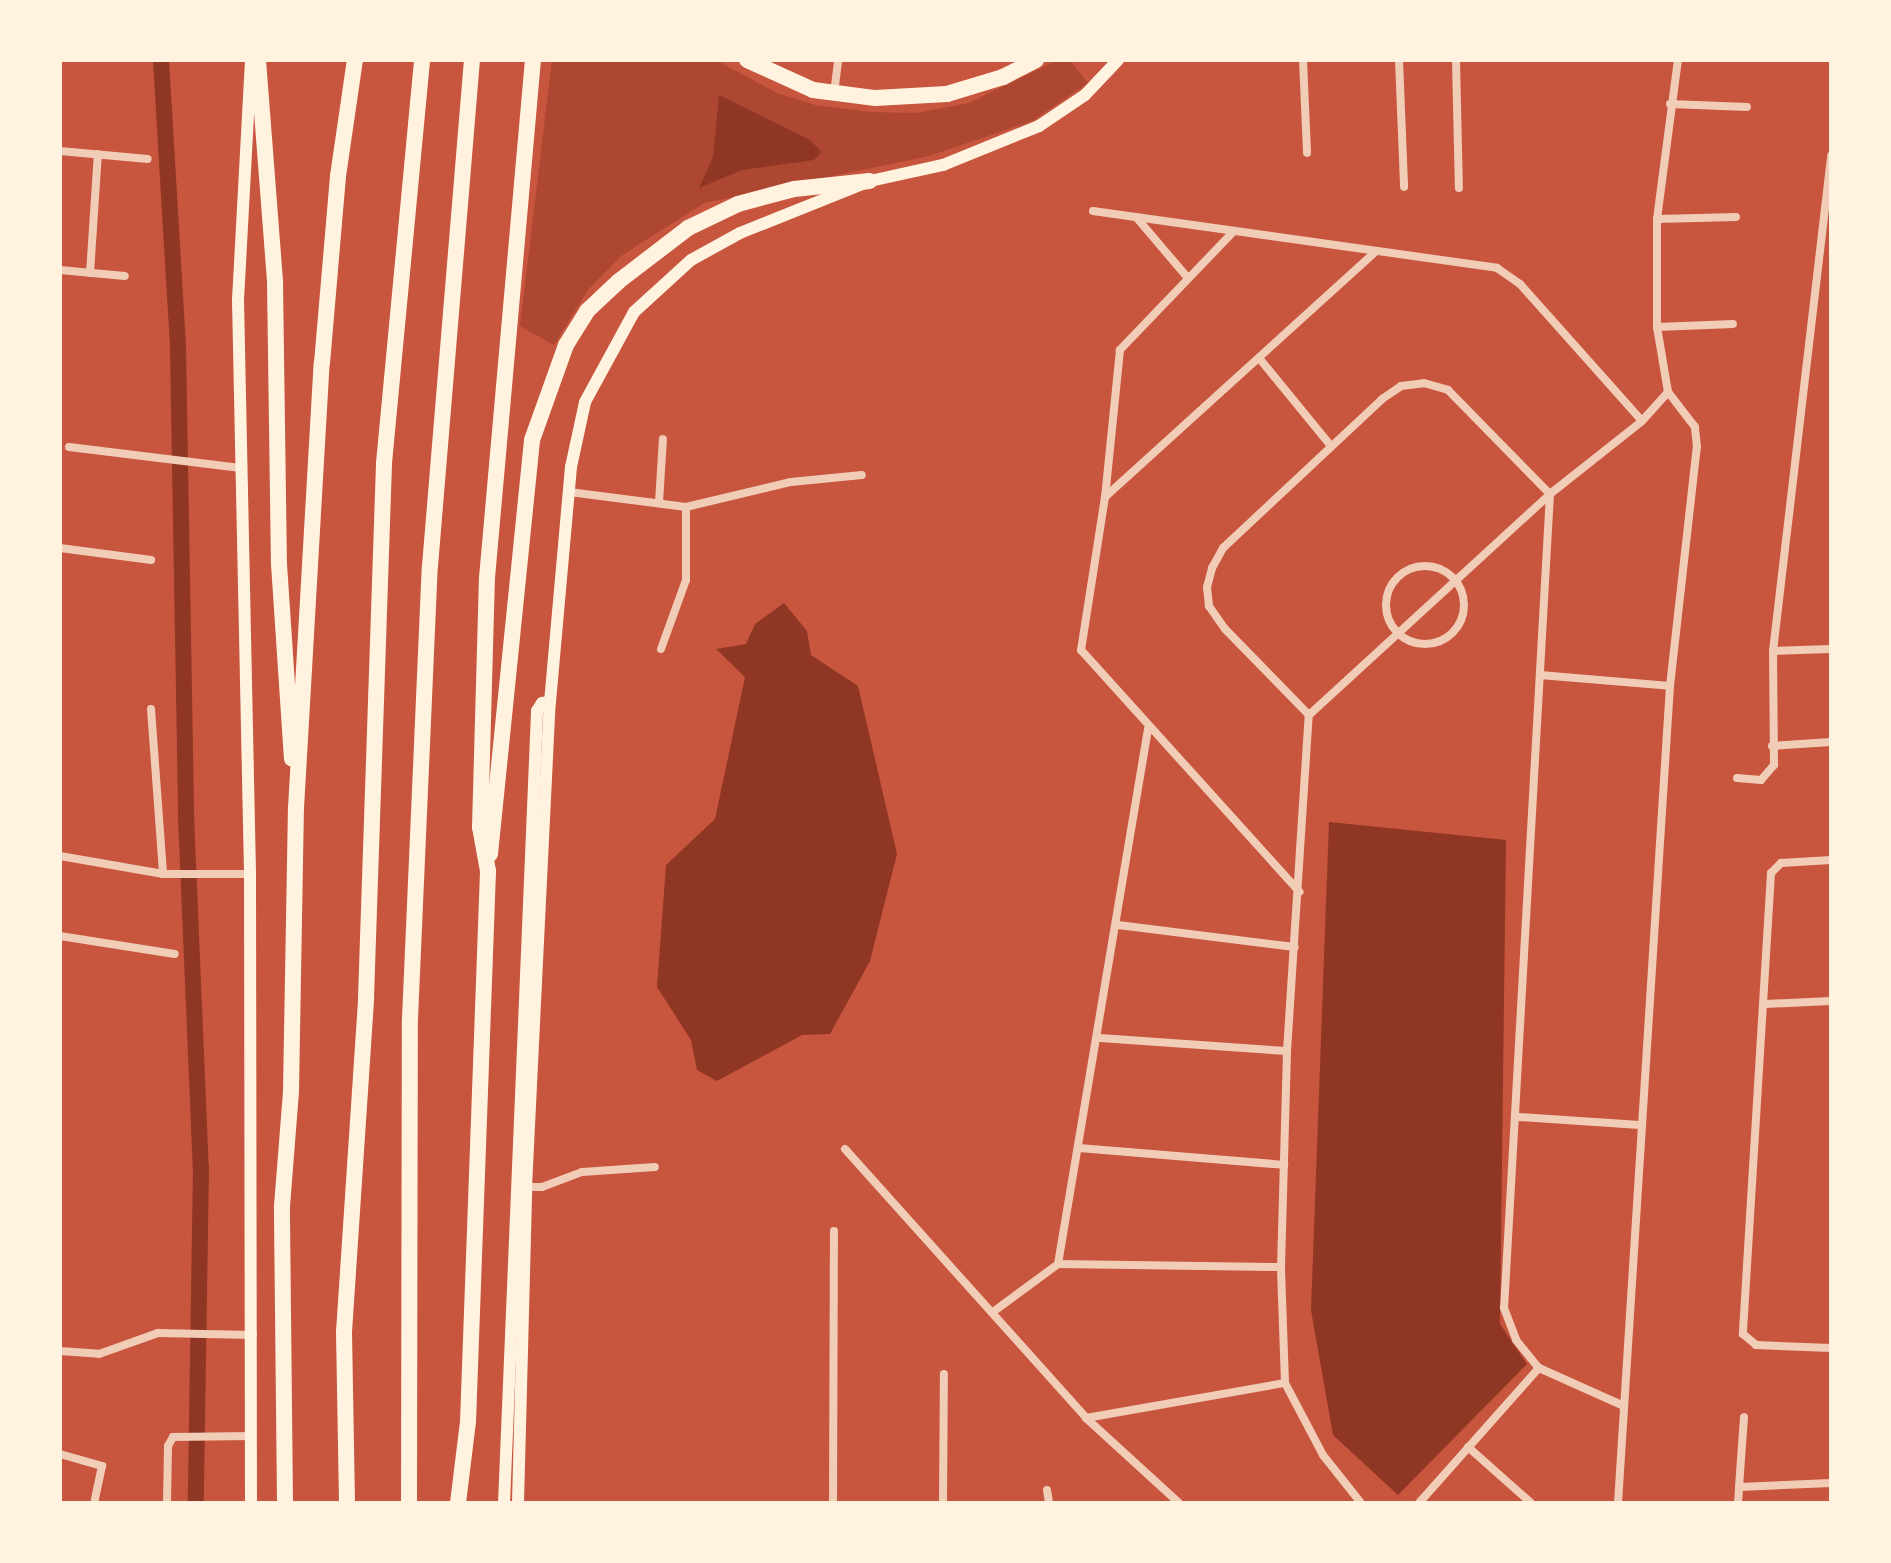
<!DOCTYPE html>
<html>
<head>
<meta charset="utf-8">
<style>
  body { margin:0 }
  #map { position:relative; width:1891px; height:1563px; overflow:hidden; background:#c8553d; font-family:Helvetica,sans-serif }
  div>[style] { position:absolute }
  .green>* { inset:0; background:#ae4732 }
  .water>* { inset:0; background:#8f3625 }
  .canal>* { height:16px; margin:-8px; padding:0 8px; transform-origin:8px; border-radius:8px; background:#8f3625 }
  .minor>* { height:8px; margin:-4px; padding:0 4px; transform-origin:4px; border-radius:4px; background:#f1ccb7 }
  .minor>.ring { margin:-4px; padding:0; box-sizing:content-box; background:none; border:8px solid #f1ccb7; border-radius:50% }
  .secondary>* { height:12px; margin:-6px; padding:0 6px; transform-origin:6px; border-radius:6px; background:#fff3e0 }
  .motorway>* { height:16px; margin:-8px; padding:0 8px; transform-origin:8px; border-radius:8px; background:#fff3e0 }
  span { translate:-50% -50%; white-space:nowrap; text-align:center; line-height:1.15; -webkit-text-stroke:8px #fff3e0; paint-order:stroke }
  .frame { position:absolute; inset:0; border:62px solid #fff3e0; pointer-events:none }
</style>
</head>
<body>
<div id="map">
  <div class="green">
    <div style="clip-path:polygon(552px 60px,716px 60px,777px 93px,815px 105px,870px 112px,916px 113px,969px 103px,1058px 60px,1070px 60px,1088px 83px,1032px 121px,929px 156px,704px 203px,621px 256px,588px 290px,554px 345px,520px 326px)"></div>
  </div>
  <div class="water">
    <div style="clip-path:polygon(719px 95px,810px 140px,822px 152px,814px 160px,742px 170px,699px 188px,713px 157px)"></div>
    <div style="clip-path:polygon(784px 603px,807px 631px,811px 655px,858px 686px,897px 854px,870px 961px,830px 1034px,802px 1035px,717px 1081px,697px 1070px,691px 1040px,657px 987px,666px 865px,715px 819px,745px 677px,716px 649px,746px 644px,755px 624px)"></div>
    <div style="clip-path:polygon(1329px 822px,1506px 840px,1500px 1324px,1527px 1364px,1398px 1495px,1333px 1435px,1311px 1310px)"></div>
  </div>
  <div class="canal">
    <div style="left:161px;top:60px;width:289px;rotate:86.6deg"></div>
    <div style="left:178px;top:349px;width:467px;rotate:89deg"></div>
    <div style="left:186px;top:816px;width:351px;rotate:87.6deg"></div>
    <div style="left:201px;top:1167px;width:336px;rotate:90.9deg"></div>
  </div>
  <div class="minor">
    <div style="left:1303px;top:60px;width:93px;rotate:87.5deg"></div>
    <div style="left:1399px;top:60px;width:127px;rotate:87.7deg"></div>
    <div style="left:1456px;top:60px;width:128px;rotate:88.7deg"></div>
    <div style="left:834px;top:94px;width:34px;rotate:-83deg"></div>
    <div style="left:1670px;top:104px;width:77px;rotate:2.2deg"></div>
    <div style="left:60px;top:151px;width:88px;rotate:5.2deg"></div>
    <div style="left:1093px;top:211px;width:408px;rotate:8deg"></div>
    <div style="left:1497px;top:268px;width:28px;rotate:35deg"></div>
    <div style="left:1520px;top:284px;width:183px;rotate:48.3deg"></div>
    <div style="left:1136px;top:217px;width:79px;rotate:49.6deg"></div>
    <div style="left:1657px;top:219px;width:79px;rotate:-1.5deg"></div>
    <div style="left:1234px;top:231px;width:165px;rotate:133.8deg"></div>
    <div style="left:1120px;top:350px;width:148px;rotate:95.8deg"></div>
    <div style="left:1105px;top:497px;width:155px;rotate:98.9deg"></div>
    <div style="left:1081px;top:650px;width:326px;rotate:47.9deg"></div>
    <div style="left:60px;top:270px;width:65px;rotate:5.3deg"></div>
    <div style="left:90px;top:273px;width:119px;rotate:-86.2deg"></div>
    <div style="left:1657px;top:327px;width:76px;rotate:-2.3deg"></div>
    <div style="left:1259px;top:358px;width:114px;rotate:50.7deg"></div>
    <div style="left:69px;top:447px;width:173px;rotate:7deg"></div>
    <div style="left:569px;top:492px;width:118px;rotate:7.3deg"></div>
    <div style="left:686px;top:507px;width:108px;rotate:-13.4deg"></div>
    <div style="left:791px;top:482px;width:71px;rotate:-5.6deg"></div>
    <div style="left:1105px;top:497px;width:365px;rotate:-42.2deg"></div>
    <div style="left:659px;top:502px;width:63px;rotate:-86.4deg"></div>
    <div style="left:60px;top:548px;width:92px;rotate:7.5deg"></div>
    <div class="ring" style="left:1386px;top:566px;width:70px;height:70px"></div>
    <div style="left:661px;top:649px;width:73px;rotate:-70.1deg"></div>
    <div style="left:686px;top:580px;width:73px;rotate:-90deg"></div>
    <div style="left:1773px;top:651px;width:58px;rotate:-2deg"></div>
    <div style="left:1540px;top:675px;width:130px;rotate:4.8deg"></div>
    <div style="left:151px;top:709px;width:165px;rotate:85.8deg"></div>
    <div style="left:1309px;top:715px;width:120px;rotate:-134.3deg"></div>
    <div style="left:1225px;top:629px;width:28px;rotate:-125deg"></div>
    <div style="left:1209px;top:606px;width:19px;rotate:-96deg"></div>
    <div style="left:1207px;top:587px;width:20px;rotate:-75deg"></div>
    <div style="left:1212px;top:568px;width:23px;rotate:-61deg"></div>
    <div style="left:1223px;top:548px;width:218px;rotate:-43.1deg"></div>
    <div style="left:1382px;top:399px;width:23px;rotate:-34deg"></div>
    <div style="left:1401px;top:386px;width:23px;rotate:-7deg"></div>
    <div style="left:1424px;top:383px;width:25px;rotate:16deg"></div>
    <div style="left:1448px;top:390px;width:146px;rotate:45.6deg"></div>
    <div style="left:1550px;top:494px;width:815px;rotate:93.23deg"></div>
    <div style="left:1504px;top:1308px;width:34px;rotate:69deg"></div>
    <div style="left:1516px;top:1340px;width:36px;rotate:51deg"></div>
    <div style="left:1539px;top:1368px;width:93px;rotate:24.1deg"></div>
    <div style="left:1772px;top:746px;width:59px;rotate:-3.9deg"></div>
    <div style="left:1737px;top:778px;width:24px;rotate:5deg"></div>
    <div style="left:1761px;top:780px;width:20px;rotate:-49deg"></div>
    <div style="left:1774px;top:765px;width:114px;rotate:-90.5deg"></div>
    <div style="left:1773px;top:651px;width:499px;rotate:-83.3deg"></div>
    <div style="left:60px;top:856px;width:105px;rotate:9.9deg"></div>
    <div style="left:163px;top:874px;width:87px"></div>
    <div style="left:1831px;top:860px;width:50px;rotate:176.6deg"></div>
    <div style="left:1781px;top:863px;width:14px;rotate:135deg"></div>
    <div style="left:1771px;top:873px;width:462px;rotate:93.5deg"></div>
    <div style="left:1743px;top:1334px;width:17px;rotate:40deg"></div>
    <div style="left:1756px;top:1345px;width:75px;rotate:2.3deg"></div>
    <div style="left:1118px;top:925px;width:178px;rotate:7.1deg"></div>
    <div style="left:60px;top:936px;width:116px;rotate:8.9deg"></div>
    <div style="left:1766px;top:1004px;width:65px;rotate:-2.6deg"></div>
    <div style="left:1100px;top:1038px;width:187px;rotate:4deg"></div>
    <div style="left:1519px;top:1117px;width:121px;rotate:3.8deg"></div>
    <div style="left:1079px;top:1148px;width:206px;rotate:4.7deg"></div>
    <div style="left:845px;top:1149px;width:361px;rotate:48.1deg"></div>
    <div style="left:1086px;top:1418px;width:126px;rotate:42.4deg"></div>
    <div style="left:526px;top:1187px;width:16px"></div>
    <div style="left:542px;top:1187px;width:43px;rotate:-20.6deg"></div>
    <div style="left:582px;top:1172px;width:73px;rotate:-3.9deg"></div>
    <div style="left:1058px;top:1264px;width:543px;rotate:-80.45deg"></div>
    <div style="left:993px;top:1312px;width:81px;rotate:-36.4deg"></div>
    <div style="left:1058px;top:1264px;width:223px;rotate:0.8deg"></div>
    <div style="left:60px;top:1351px;width:39px;rotate:4deg"></div>
    <div style="left:99px;top:1354px;width:63px;rotate:-19.6deg"></div>
    <div style="left:158px;top:1333px;width:95px;rotate:1.2deg"></div>
    <div style="left:1086px;top:1418px;width:202px;rotate:-10deg"></div>
    <div style="left:1468px;top:1447px;width:84px;rotate:41.6deg"></div>
    <div style="left:60px;top:1454px;width:44px;rotate:15.9deg"></div>
    <div style="left:102px;top:1466px;width:35px;rotate:102deg"></div>
    <div style="left:1739px;top:1487px;width:70px;rotate:-85.9deg"></div>
    <div style="left:1047px;top:1490px;width:13px;rotate:81deg"></div>
    <div style="left:167px;top:1503px;width:57px;rotate:-89deg"></div>
    <div style="left:168px;top:1446px;width:10px;rotate:-61deg"></div>
    <div style="left:173px;top:1437px;width:79px;rotate:-0.7deg"></div>
    <div style="left:833px;top:1503px;width:272px;rotate:-89.8deg"></div>
    <div style="left:943px;top:1503px;width:129px;rotate:-89.6deg"></div>
    <div style="left:1361px;top:1503px;width:61px;rotate:-128.4deg"></div>
    <div style="left:1323px;top:1455px;width:81px;rotate:-117.8deg"></div>
    <div style="left:1285px;top:1383px;width:116px;rotate:-92deg"></div>
    <div style="left:1281px;top:1267px;width:216px;rotate:-88.4deg"></div>
    <div style="left:1287px;top:1051px;width:337px;rotate:-86.3deg"></div>
    <div style="left:1309px;top:715px;width:327px;rotate:-42.5deg"></div>
    <div style="left:1550px;top:494px;width:117px;rotate:-38.4deg"></div>
    <div style="left:1642px;top:421px;width:39px;rotate:-48deg"></div>
    <div style="left:1668px;top:392px;width:66px;rotate:-99.6deg"></div>
    <div style="left:1657px;top:327px;width:108px;rotate:-90deg"></div>
    <div style="left:1657px;top:219px;width:160px;rotate:-82.5deg"></div>
    <div style="left:1419px;top:1503px;width:181px;rotate:-48.4deg"></div>
    <div style="left:1618px;top:1503px;width:819px;rotate:-86.36deg"></div>
    <div style="left:1670px;top:686px;width:241px;rotate:-83.6deg"></div>
    <div style="left:1697px;top:447px;width:20px;rotate:-96deg"></div>
    <div style="left:1695px;top:427px;width:44px;rotate:-127.6deg"></div>
    <div style="left:1738px;top:1503px;width:16px;rotate:-86deg"></div>
    <div style="left:1739px;top:1487px;width:92px;rotate:-2.5deg"></div>
  </div>
  <div class="secondary">
    <div style="left:251px;top:60px;width:240px;rotate:93.1deg"></div>
    <div style="left:238px;top:300px;width:574px;rotate:88.8deg"></div>
    <div style="left:250px;top:874px;width:629px;rotate:89.91deg"></div>
    <div style="left:504px;top:1503px;width:793px;rotate:-87.61deg"></div>
    <div style="left:537px;top:711px;width:9px;rotate:-58deg"></div>
    <div style="left:542px;top:703px;width:8px;rotate:-7deg"></div>
    <div style="left:518px;top:1503px;width:316px;rotate:-88.5deg"></div>
    <div style="left:526px;top:1187px;width:486px;rotate:-87.2deg"></div>
    <div style="left:550px;top:702px;width:236px;rotate:-84.9deg"></div>
    <div style="left:571px;top:467px;width:66px;rotate:-77.8deg"></div>
    <div style="left:585px;top:402px;width:102px;rotate:-61.4deg"></div>
    <div style="left:634px;top:312px;width:77px;rotate:-42.4deg"></div>
    <div style="left:691px;top:260px;width:56px;rotate:-28.9deg"></div>
    <div style="left:740px;top:233px;width:140px;rotate:-21.8deg"></div>
    <div style="left:870px;top:181px;width:75px;rotate:-12.4deg"></div>
    <div style="left:943px;top:165px;width:104px;rotate:-22.1deg"></div>
    <div style="left:1039px;top:126px;width:55px;rotate:-34deg"></div>
    <div style="left:1085px;top:95px;width:48px;rotate:-46.7deg"></div>
  </div>
  <div class="motorway">
    <div style="left:258px;top:60px;width:223px;rotate:85.6deg"></div>
    <div style="left:275px;top:282px;width:282px;rotate:89.2deg"></div>
    <div style="left:279px;top:564px;width:195px;rotate:86.2deg"></div>
    <div style="left:747px;top:60px;width:72px;rotate:24.4deg"></div>
    <div style="left:813px;top:90px;width:63px;rotate:7.4deg"></div>
    <div style="left:875px;top:98px;width:72px;rotate:-3.2deg"></div>
    <div style="left:947px;top:94px;width:59px;rotate:-16.9deg"></div>
    <div style="left:1003px;top:77px;width:37px;rotate:-27deg"></div>
    <div style="left:490px;top:854px;width:416px;rotate:-84.2deg"></div>
    <div style="left:532px;top:440px;width:101px;rotate:-70.3deg"></div>
    <div style="left:566px;top:345px;width:40px;rotate:-58deg"></div>
    <div style="left:587px;top:311px;width:44px;rotate:-43.2deg"></div>
    <div style="left:619px;top:281px;width:87px;rotate:-37.5deg"></div>
    <div style="left:688px;top:228px;width:55px;rotate:-25.6deg"></div>
    <div style="left:738px;top:204px;width:58px;rotate:-15deg"></div>
    <div style="left:794px;top:189px;width:76px;rotate:-6deg"></div>
    <div style="left:285px;top:1503px;width:297px;rotate:-90.6deg"></div>
    <div style="left:282px;top:1206px;width:115px;rotate:-85.5deg"></div>
    <div style="left:291px;top:1091px;width:283px;rotate:-89deg"></div>
    <div style="left:296px;top:808px;width:446px;rotate:-86.7deg"></div>
    <div style="left:322px;top:363px;width:188px;rotate:-85.1deg"></div>
    <div style="left:338px;top:176px;width:117px;rotate:-81.7deg"></div>
    <div style="left:347px;top:1503px;width:171px;rotate:-91deg"></div>
    <div style="left:344px;top:1332px;width:335px;rotate:-86.2deg"></div>
    <div style="left:366px;top:998px;width:535px;rotate:-88.07deg"></div>
    <div style="left:384px;top:463px;width:405px;rotate:-84.6deg"></div>
    <div style="left:409px;top:1503px;width:484px;rotate:-89.9deg"></div>
    <div style="left:410px;top:1019px;width:453px;rotate:-87.5deg"></div>
    <div style="left:430px;top:566px;width:508px;rotate:-85.26deg"></div>
    <div style="left:458px;top:1503px;width:82px;rotate:-83deg"></div>
    <div style="left:468px;top:1422px;width:551px;rotate:-87.92deg"></div>
    <div style="left:488px;top:871px;width:45px;rotate:-100.3deg"></div>
    <div style="left:480px;top:827px;width:249px;rotate:-88.4deg"></div>
    <div style="left:487px;top:578px;width:520px;rotate:-84.93deg"></div>
  </div>
  <div class="frame"></div>
</div>
</body>
</html>
